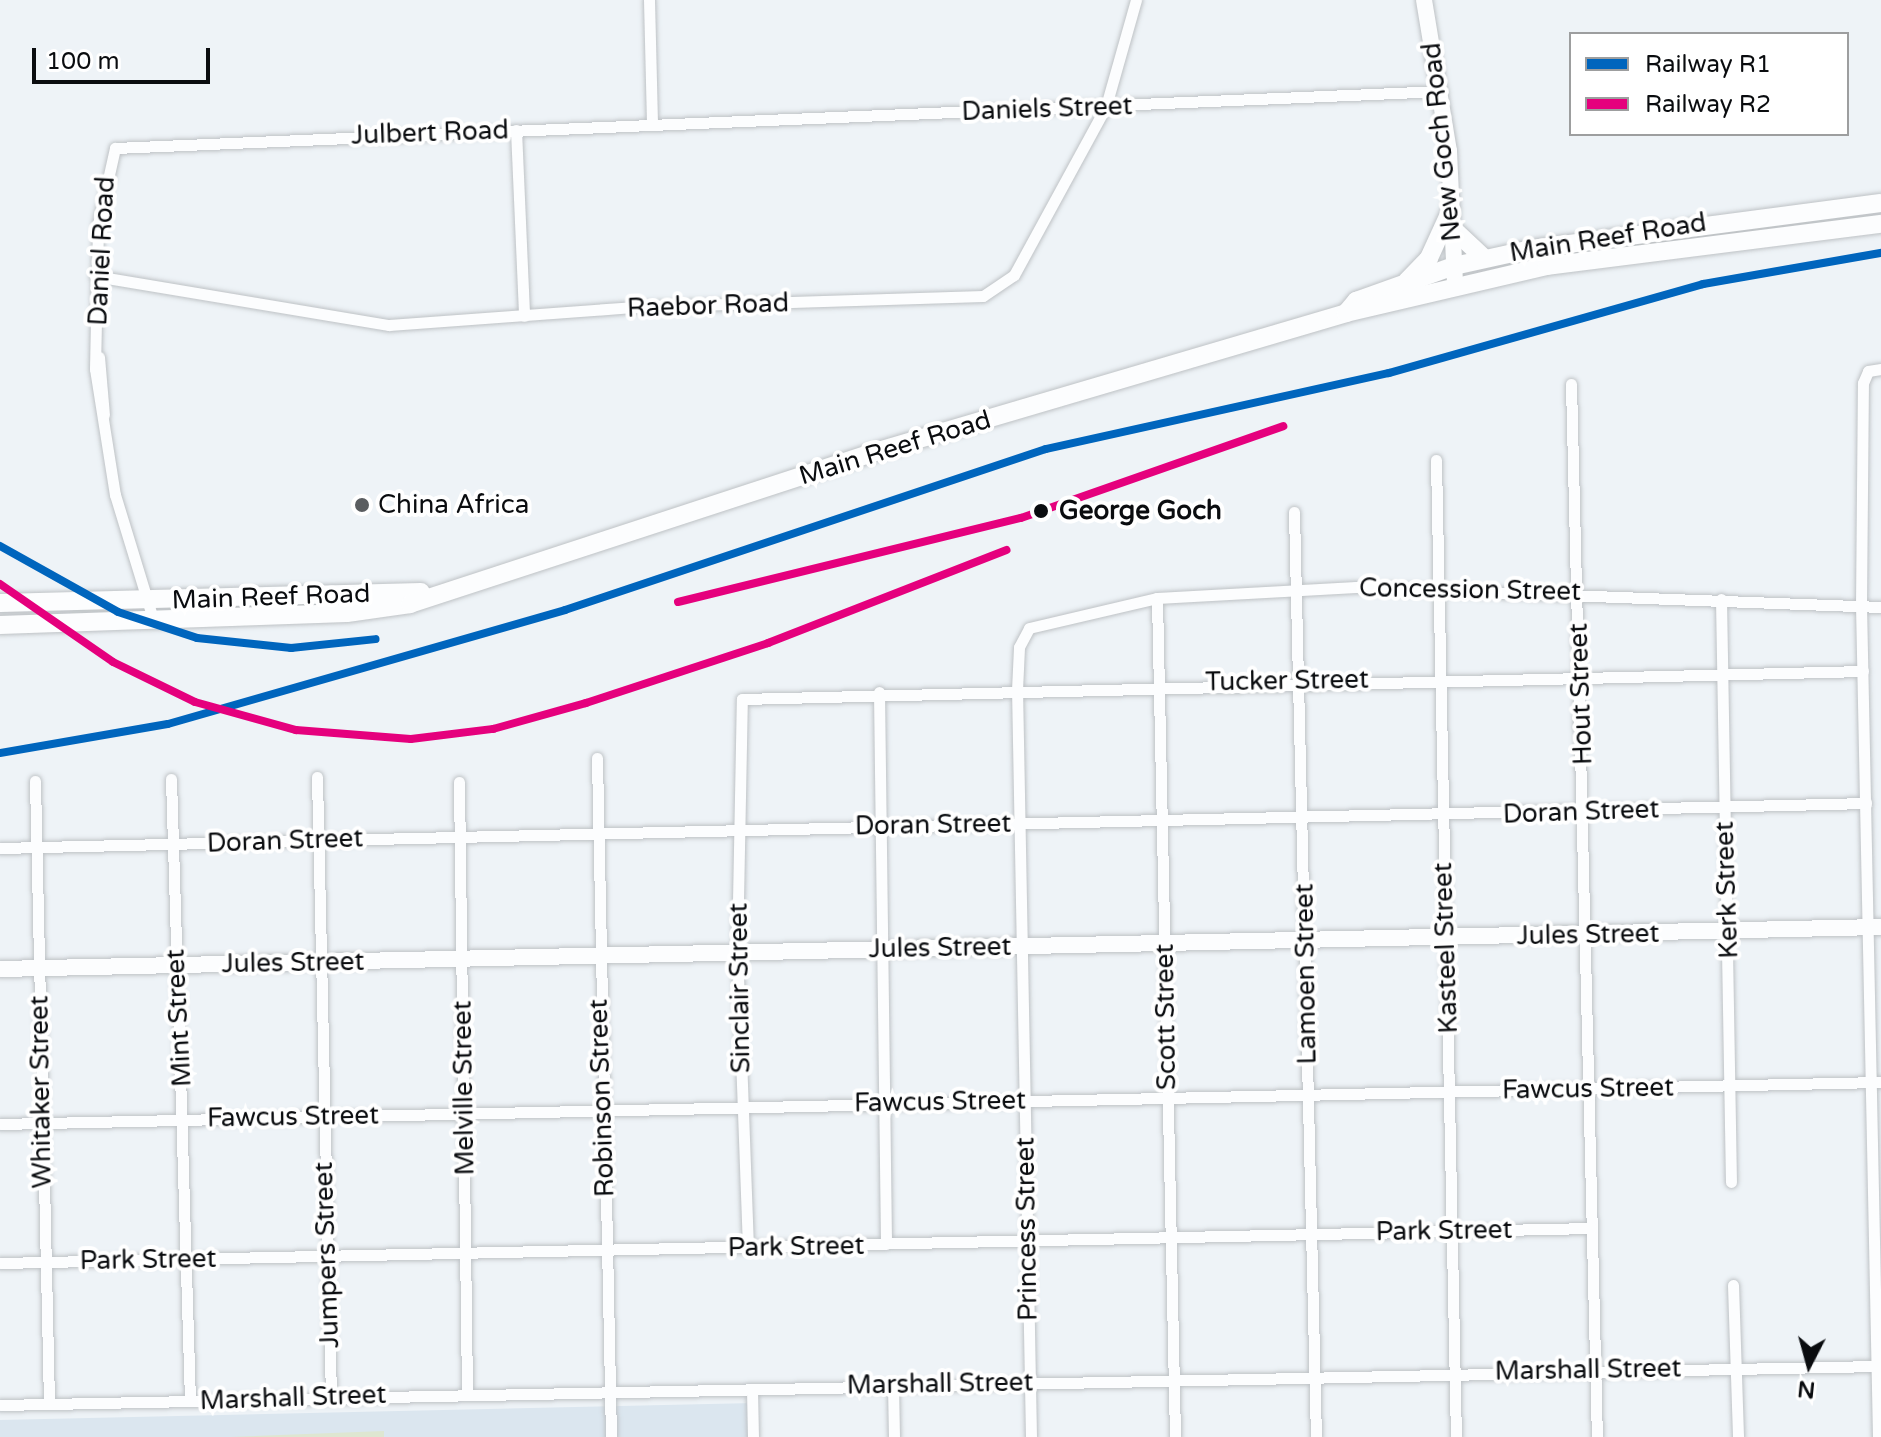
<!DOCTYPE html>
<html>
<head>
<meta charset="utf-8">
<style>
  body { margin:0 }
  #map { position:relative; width:1881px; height:1437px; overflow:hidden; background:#eef3f7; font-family:"Varela Round",sans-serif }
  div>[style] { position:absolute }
  .built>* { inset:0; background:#dbe6ef }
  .green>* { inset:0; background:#dee6d1 }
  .roads { filter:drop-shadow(0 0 2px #bec2c5) drop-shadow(0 0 2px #bec2c5) }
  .street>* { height:11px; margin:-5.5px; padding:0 5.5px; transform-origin:5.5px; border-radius:5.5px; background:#fcfdfe }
  .secondary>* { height:16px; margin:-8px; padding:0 8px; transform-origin:8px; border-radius:8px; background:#fcfdfe }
  .primary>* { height:18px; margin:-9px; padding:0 9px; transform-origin:9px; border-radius:9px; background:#fcfdfe }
  .rail-1>* { height:8px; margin:-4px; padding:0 4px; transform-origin:4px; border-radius:4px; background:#0065bd }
  .rail-2>* { height:8px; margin:-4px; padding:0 4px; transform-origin:4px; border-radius:4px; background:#e5007d }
  .dots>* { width:22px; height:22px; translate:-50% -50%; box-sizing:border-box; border:4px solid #fff; border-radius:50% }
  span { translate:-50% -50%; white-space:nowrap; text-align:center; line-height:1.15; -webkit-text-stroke:8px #fff; paint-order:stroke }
  .street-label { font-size:26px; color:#0a0c0f }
  .poi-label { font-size:26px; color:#0a0c0f }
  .left { translate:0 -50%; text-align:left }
  .stop-label { font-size:26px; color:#0a0c0f; font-weight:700 }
  .legend { position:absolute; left:1569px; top:32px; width:280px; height:104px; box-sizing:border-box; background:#fff; border:2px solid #9d9e9f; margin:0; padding:10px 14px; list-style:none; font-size:24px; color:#0a0c0f }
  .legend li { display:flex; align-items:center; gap:16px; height:40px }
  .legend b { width:40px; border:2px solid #9d9e9f }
  .north { position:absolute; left:1769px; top:1325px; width:80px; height:80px; -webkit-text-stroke:6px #fff; paint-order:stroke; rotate:186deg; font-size:22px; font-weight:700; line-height:32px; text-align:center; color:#0a0c0f }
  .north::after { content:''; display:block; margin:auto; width:28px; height:36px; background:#0a0c0f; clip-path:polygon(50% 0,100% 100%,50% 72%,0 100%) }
  .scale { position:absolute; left:32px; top:48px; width:178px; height:36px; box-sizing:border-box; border:4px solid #0a0c0f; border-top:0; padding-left:10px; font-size:24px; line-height:28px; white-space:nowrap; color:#0a0c0f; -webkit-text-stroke:6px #fff; paint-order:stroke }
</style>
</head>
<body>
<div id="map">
  <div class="built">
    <div style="clip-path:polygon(753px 1403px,754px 1437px,0 1437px,0 1420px)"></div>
  </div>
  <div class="green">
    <div style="clip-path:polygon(384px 1431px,384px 1437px,230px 1437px)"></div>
  </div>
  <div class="roads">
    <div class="street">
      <div style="left:649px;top:0;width:125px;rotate:88.6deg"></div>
      <div style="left:516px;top:130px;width:186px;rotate:87.5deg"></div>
      <div style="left:95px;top:276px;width:298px;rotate:9.5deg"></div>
      <div style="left:389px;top:325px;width:244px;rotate:-4.2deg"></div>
      <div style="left:632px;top:307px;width:351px;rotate:-1.8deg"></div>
      <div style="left:983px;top:296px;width:37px;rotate:-34deg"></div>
      <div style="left:1014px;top:275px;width:192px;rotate:-61.4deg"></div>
      <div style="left:1106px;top:106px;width:110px;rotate:-74.2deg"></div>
      <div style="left:99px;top:357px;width:58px;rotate:85.1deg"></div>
      <div style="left:1571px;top:384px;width:1053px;rotate:88.59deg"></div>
      <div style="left:1436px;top:460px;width:977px;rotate:88.83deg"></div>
      <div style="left:1294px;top:512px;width:925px;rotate:88.64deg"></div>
      <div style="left:1157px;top:598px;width:839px;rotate:88.77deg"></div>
      <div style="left:1721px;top:599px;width:583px;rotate:89.02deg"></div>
      <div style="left:153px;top:619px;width:130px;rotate:-107deg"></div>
      <div style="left:115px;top:495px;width:128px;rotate:-99deg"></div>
      <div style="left:95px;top:369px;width:145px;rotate:-88.8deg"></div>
      <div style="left:98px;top:224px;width:78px;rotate:-77.4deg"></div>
      <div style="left:115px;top:148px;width:1328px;rotate:-2.46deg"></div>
      <div style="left:879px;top:692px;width:552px;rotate:89.27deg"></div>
      <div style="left:597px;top:758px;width:679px;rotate:88.82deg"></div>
      <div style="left:317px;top:777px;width:621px;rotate:88.71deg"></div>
      <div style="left:171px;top:779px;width:622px;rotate:88.25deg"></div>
      <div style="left:35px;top:781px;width:622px;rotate:88.71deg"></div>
      <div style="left:459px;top:782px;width:613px;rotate:89.25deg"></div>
      <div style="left:0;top:848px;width:1867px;rotate:-1.38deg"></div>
      <div style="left:0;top:1124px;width:1881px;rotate:-1.28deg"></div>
      <div style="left:748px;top:1248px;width:295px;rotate:-92.1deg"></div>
      <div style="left:737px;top:953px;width:254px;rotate:-88.9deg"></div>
      <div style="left:742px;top:699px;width:1121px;rotate:-1.43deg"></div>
      <div style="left:0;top:1263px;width:1591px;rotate:-1.26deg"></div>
      <div style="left:1733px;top:1285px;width:152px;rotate:88.1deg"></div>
      <div style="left:893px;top:1385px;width:52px;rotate:88.9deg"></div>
      <div style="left:752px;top:1390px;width:47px;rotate:88.8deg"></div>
      <div style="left:0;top:1405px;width:1881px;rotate:-1.19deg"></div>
      <div style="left:1031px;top:1437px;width:747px;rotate:-91.07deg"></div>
      <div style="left:1017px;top:690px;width:43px;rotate:-87.3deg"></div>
      <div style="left:1019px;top:647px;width:21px;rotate:-62deg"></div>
      <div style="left:1029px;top:628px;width:131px;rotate:-13.2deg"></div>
      <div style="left:1157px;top:598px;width:199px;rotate:-3.2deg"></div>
      <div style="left:1356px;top:587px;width:525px;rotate:2.18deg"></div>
      <div style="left:1878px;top:1437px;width:831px;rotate:-91.17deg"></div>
      <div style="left:1861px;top:606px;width:223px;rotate:-89.5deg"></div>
      <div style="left:1863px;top:383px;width:13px;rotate:-67deg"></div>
      <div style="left:1868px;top:371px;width:13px;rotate:-9deg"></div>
    </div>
    <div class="secondary">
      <div style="left:1424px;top:0;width:153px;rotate:80.6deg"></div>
      <div style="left:1449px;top:151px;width:134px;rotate:87.4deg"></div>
      <div style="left:0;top:969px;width:1881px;rotate:-1.28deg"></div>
    </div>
    <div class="primary">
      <div style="left:1452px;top:228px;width:44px;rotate:43.2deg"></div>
      <div style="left:1407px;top:281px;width:32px;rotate:-46deg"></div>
      <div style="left:1429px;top:258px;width:53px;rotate:-65.4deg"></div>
      <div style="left:1346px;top:313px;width:16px;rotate:-50deg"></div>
      <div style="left:1356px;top:301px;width:104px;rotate:-19.7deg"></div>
      <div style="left:1454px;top:266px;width:79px;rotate:-12.4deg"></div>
      <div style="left:1531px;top:249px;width:353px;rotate:-7.5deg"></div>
      <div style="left:0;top:603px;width:421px;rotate:-1.5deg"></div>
      <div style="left:0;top:625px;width:347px;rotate:-2deg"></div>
      <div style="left:347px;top:613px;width:64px;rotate:-8.1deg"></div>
      <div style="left:410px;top:604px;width:492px;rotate:-18.1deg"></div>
      <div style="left:878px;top:451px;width:488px;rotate:-16.4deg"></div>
      <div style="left:1346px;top:313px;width:206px;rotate:-13.2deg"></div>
      <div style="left:1547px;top:266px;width:337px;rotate:-7.2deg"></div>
    </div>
  </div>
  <div class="rail-1">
    <div style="left:0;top:546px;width:135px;rotate:29.2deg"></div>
    <div style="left:118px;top:612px;width:83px;rotate:18.2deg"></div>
    <div style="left:197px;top:638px;width:95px;rotate:6.1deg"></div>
    <div style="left:291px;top:648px;width:85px;rotate:-6deg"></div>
    <div style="left:0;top:753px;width:170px;rotate:-9.8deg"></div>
    <div style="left:168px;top:724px;width:413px;rotate:-16deg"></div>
    <div style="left:565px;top:610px;width:507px;rotate:-18.51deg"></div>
    <div style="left:1046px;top:449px;width:351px;rotate:-12.5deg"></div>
    <div style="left:1389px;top:373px;width:326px;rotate:-15.8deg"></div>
    <div style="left:1703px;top:284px;width:181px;rotate:-9.9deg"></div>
  </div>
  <div class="rail-2">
    <div style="left:0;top:584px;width:137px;rotate:34.6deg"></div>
    <div style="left:113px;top:662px;width:91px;rotate:26deg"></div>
    <div style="left:195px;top:702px;width:105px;rotate:15.5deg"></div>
    <div style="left:296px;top:730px;width:115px;rotate:4.5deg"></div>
    <div style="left:411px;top:739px;width:83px;rotate:-7deg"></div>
    <div style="left:493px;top:729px;width:97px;rotate:-15.6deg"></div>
    <div style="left:586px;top:703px;width:192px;rotate:-18.2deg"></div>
    <div style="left:768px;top:643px;width:256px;rotate:-21.3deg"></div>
    <div style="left:678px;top:602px;width:353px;rotate:-13.8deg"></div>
    <div style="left:1021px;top:518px;width:278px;rotate:-19.3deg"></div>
  </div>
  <div class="dots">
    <div style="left:362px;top:505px;background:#5a5d60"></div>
    <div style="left:1041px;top:511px;background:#0a0c0f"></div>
  </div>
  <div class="street-label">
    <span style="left:1047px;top:109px;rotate:-2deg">Daniels Street</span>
    <span style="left:430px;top:133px;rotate:-2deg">Julbert Road</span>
    <span style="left:1442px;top:142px;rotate:-96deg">New Goch Road</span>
    <span style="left:1608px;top:238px;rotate:-9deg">Main Reef Road</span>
    <span style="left:102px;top:251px;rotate:-87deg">Daniel Road</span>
    <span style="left:708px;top:306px;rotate:-2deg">Raebor Road</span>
    <span style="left:895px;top:448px;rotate:-17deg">Main Reef Road</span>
    <span style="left:1470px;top:590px;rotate:1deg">Concession Street</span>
    <span style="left:271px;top:597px;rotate:-2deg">Main Reef Road</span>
    <span style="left:1287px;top:681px;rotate:-1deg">Tucker Street</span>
    <span style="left:1581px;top:694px;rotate:-92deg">Hout Street</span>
    <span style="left:1581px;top:812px;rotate:-2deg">Doran Street</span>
    <span style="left:933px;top:825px;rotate:-1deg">Doran Street</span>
    <span style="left:285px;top:841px;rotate:-2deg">Doran Street</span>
    <span style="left:1727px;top:890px;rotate:-92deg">Kerk Street</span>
    <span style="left:1588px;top:935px;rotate:-1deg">Jules Street</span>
    <span style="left:940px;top:948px;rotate:-1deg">Jules Street</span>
    <span style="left:1446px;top:948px;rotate:-92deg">Kasteel Street</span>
    <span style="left:293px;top:963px;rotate:-1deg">Jules Street</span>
    <span style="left:1306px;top:974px;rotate:-91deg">Lamoen Street</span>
    <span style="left:740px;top:988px;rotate:-91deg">Sinclair Street</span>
    <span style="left:1166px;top:1017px;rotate:-91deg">Scott Street</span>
    <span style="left:179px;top:1018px;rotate:-93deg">Mint Street</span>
    <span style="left:464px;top:1088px;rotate:-91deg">Melville Street</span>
    <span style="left:1588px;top:1089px;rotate:-1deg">Fawcus Street</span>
    <span style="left:41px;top:1092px;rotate:-91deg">Whitaker Street</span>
    <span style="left:602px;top:1098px;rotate:-92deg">Robinson Street</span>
    <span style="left:940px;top:1102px;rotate:-1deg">Fawcus Street</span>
    <span style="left:293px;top:1117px;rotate:-1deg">Fawcus Street</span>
    <span style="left:1027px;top:1229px;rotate:-91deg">Princess Street</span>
    <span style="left:1444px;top:1231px;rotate:-1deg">Park Street</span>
    <span style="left:796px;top:1247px;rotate:-1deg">Park Street</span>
    <span style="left:327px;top:1255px;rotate:-92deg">Jumpers Street</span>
    <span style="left:148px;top:1260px;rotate:-1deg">Park Street</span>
    <span style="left:1588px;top:1370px;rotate:-1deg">Marshall Street</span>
    <span style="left:940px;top:1384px;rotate:-1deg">Marshall Street</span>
    <span style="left:293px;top:1398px;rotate:-2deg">Marshall Street</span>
  </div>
  <div class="poi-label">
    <span class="left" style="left:378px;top:505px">China Africa</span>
  </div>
  <div class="stop-label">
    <span class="left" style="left:1059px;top:511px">George Goch</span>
  </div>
  <ul class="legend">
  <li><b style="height:10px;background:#0065bd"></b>Railway R1</li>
  <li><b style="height:10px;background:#e5007d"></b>Railway R2</li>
  </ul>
  <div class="north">N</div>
  <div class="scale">100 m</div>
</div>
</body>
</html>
